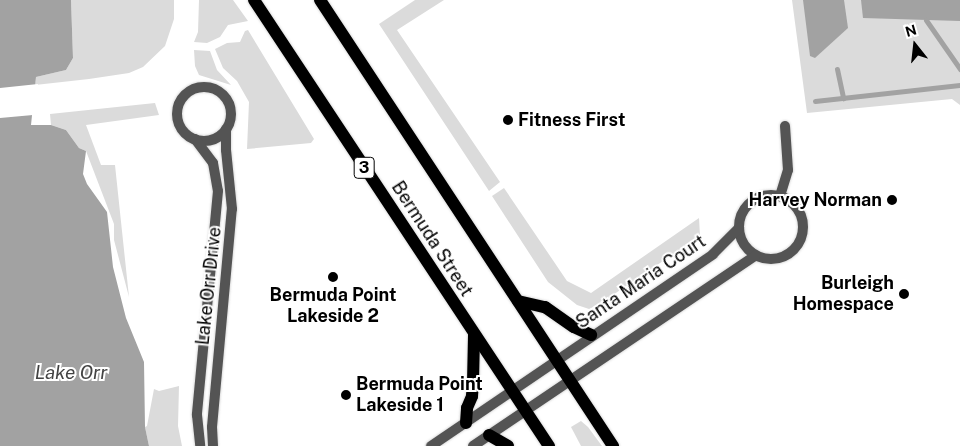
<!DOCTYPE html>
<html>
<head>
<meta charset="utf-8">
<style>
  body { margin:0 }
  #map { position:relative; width:960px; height:446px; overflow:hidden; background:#fff; font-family:"Public Sans",sans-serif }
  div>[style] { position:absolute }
  .green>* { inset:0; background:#dbdbdb }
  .water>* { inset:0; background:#a2a2a2 }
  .pier>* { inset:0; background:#fff }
  .stream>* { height:5px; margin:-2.5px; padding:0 2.5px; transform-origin:2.5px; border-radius:2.5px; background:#a2a2a2 }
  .roads { filter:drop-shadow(0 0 1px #dbdbdb) drop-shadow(0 0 1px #dbdbdb) }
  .street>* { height:10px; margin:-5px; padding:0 5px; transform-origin:5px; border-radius:5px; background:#545454 }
  .street>.ring { margin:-5px; padding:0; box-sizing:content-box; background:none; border:10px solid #545454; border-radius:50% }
  .primary>* { height:12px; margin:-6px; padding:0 6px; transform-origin:6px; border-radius:6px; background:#000 }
  .dots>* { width:14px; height:14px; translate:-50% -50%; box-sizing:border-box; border:2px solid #fff; border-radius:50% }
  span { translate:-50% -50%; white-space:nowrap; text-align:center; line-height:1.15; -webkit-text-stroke:4px #fff; paint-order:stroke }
  .shield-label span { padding:1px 4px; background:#fff; border:1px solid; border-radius:4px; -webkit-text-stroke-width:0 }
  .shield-label { font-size:16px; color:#000; font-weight:700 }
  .poi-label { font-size:18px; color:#000; font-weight:700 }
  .left { translate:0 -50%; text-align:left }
  .right { translate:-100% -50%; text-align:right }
  .street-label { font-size:18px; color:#000 }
  .water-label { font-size:19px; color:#434343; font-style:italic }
  .north { position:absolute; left:890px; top:20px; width:50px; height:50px; -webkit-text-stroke:4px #fff; paint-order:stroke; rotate:344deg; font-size:14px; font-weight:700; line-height:20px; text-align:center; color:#000 }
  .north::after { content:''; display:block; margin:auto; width:18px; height:22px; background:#000; clip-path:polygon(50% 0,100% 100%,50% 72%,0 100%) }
</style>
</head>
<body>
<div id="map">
  <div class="green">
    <div style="clip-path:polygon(71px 0,174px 0,174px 19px,165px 46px,143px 67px,129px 73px,89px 79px,35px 85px,36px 77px,66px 70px,73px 58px)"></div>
    <div style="clip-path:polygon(199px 0,233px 0,248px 21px,228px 25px,220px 37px,207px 43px,194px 42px,198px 32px)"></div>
    <div style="clip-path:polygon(415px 0,444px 0,397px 30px,500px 182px,489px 191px,379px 24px)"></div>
    <div style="clip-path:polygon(792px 0,960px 0,960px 105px,952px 99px,807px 113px)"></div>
    <div style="clip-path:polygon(248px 30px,314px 139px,311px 143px,247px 149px,249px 102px,237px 81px,223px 68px,215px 49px,227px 43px,240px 42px,245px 31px)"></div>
    <div style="clip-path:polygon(194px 50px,210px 51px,217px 70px,231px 85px,199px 75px,195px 66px)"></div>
    <div style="clip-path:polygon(155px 103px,159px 115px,86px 125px,101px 165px,115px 165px,129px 297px,114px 240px,114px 224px,86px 151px,79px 148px,66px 130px,51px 125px,50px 114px)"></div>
    <div style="clip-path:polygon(504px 188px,567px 281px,591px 293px,699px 218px,700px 236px,598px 305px,589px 309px,577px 305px,548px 282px,492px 196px)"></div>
    <div style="clip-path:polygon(179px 386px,178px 426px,182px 446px,149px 446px,145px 427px,147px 426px,154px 389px,159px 391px)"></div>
    <div style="clip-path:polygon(581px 421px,588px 427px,602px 446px,581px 446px,571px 427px)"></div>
  </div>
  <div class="water">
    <div style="clip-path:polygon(0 0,71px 0,73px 58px,66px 70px,36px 77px,31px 125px,51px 125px,66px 130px,79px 148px,86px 151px,83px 174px,87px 184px,107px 212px,113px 267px,126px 318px,144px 362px,145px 427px,149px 446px,0 446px)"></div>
    <div style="clip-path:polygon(803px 0,844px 0,848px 28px,815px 58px,810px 56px)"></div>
    <div style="clip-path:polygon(861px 0,960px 0,960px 21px,863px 18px)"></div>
  </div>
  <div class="pier">
    <div style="clip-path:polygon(38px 84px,33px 115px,0 118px,0 88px)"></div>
  </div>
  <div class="stream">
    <div style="left:926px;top:20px;width:60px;rotate:55.2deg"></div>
    <div style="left:837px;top:69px;width:30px;rotate:78deg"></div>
    <div style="left:815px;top:101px;width:146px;rotate:-6.3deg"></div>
  </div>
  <div class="roads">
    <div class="street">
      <div class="ring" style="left:177px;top:87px;width:44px;height:44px"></div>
      <div style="left:195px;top:139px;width:30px;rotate:53deg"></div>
      <div style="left:213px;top:163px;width:28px;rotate:80deg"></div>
      <div style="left:218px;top:191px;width:225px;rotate:95.4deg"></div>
      <div style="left:197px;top:415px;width:31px;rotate:84deg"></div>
      <div class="ring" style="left:739px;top:195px;width:54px;height:54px"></div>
      <div style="left:780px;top:196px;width:27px;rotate:-73deg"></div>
      <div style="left:788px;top:170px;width:44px;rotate:-93.9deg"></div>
      <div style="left:213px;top:446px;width:19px;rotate:-93deg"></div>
      <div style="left:212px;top:427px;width:219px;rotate:-84.8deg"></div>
      <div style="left:232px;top:209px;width:59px;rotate:-95.8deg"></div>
      <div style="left:226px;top:150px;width:21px;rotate:-90deg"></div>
      <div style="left:431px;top:446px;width:341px;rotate:-34.2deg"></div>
      <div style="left:713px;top:254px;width:37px;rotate:-45deg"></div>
      <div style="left:473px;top:446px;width:341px;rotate:-34deg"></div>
    </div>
    <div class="primary">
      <div style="left:254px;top:0;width:535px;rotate:56.52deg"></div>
      <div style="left:320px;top:0;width:534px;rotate:56.7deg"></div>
      <div style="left:518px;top:301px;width:28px;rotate:13deg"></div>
      <div style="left:545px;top:307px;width:35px;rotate:35deg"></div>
      <div style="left:574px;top:327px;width:19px;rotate:25deg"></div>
      <div style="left:466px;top:423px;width:15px;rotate:-86deg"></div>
      <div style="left:467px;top:408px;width:13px;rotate:-67deg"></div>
      <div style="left:472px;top:396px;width:13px;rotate:-86deg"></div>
      <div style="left:473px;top:383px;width:48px;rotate:-88.8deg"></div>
      <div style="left:489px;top:435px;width:22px;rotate:30deg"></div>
    </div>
  </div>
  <div class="dots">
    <div style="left:508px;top:120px;background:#000"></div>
    <div style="left:892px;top:200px;background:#000"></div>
    <div style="left:333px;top:277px;background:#000"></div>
    <div style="left:904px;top:294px;background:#000"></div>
    <div style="left:346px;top:395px;background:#000"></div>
  </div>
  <div class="shield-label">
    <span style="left:364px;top:168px">3</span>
  </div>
  <div class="poi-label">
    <span class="left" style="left:518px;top:120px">Fitness First</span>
    <span class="right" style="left:882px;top:200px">Harvey Norman</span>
    <span class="right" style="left:894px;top:294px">Burleigh<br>Homespace</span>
    <span style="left:333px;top:306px">Bermuda Point<br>Lakeside 2</span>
    <span class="left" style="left:356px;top:395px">Bermuda Point<br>Lakeside 1</span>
  </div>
  <div class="street-label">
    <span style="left:432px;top:239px;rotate:57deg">Bermuda Street</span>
    <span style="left:641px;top:282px;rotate:-34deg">Santa Maria Court</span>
    <span style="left:209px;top:286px;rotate:-84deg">Lake Orr Drive</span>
  </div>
  <div class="water-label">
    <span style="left:71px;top:373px">Lake Orr</span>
  </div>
  <div class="north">N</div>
</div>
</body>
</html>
